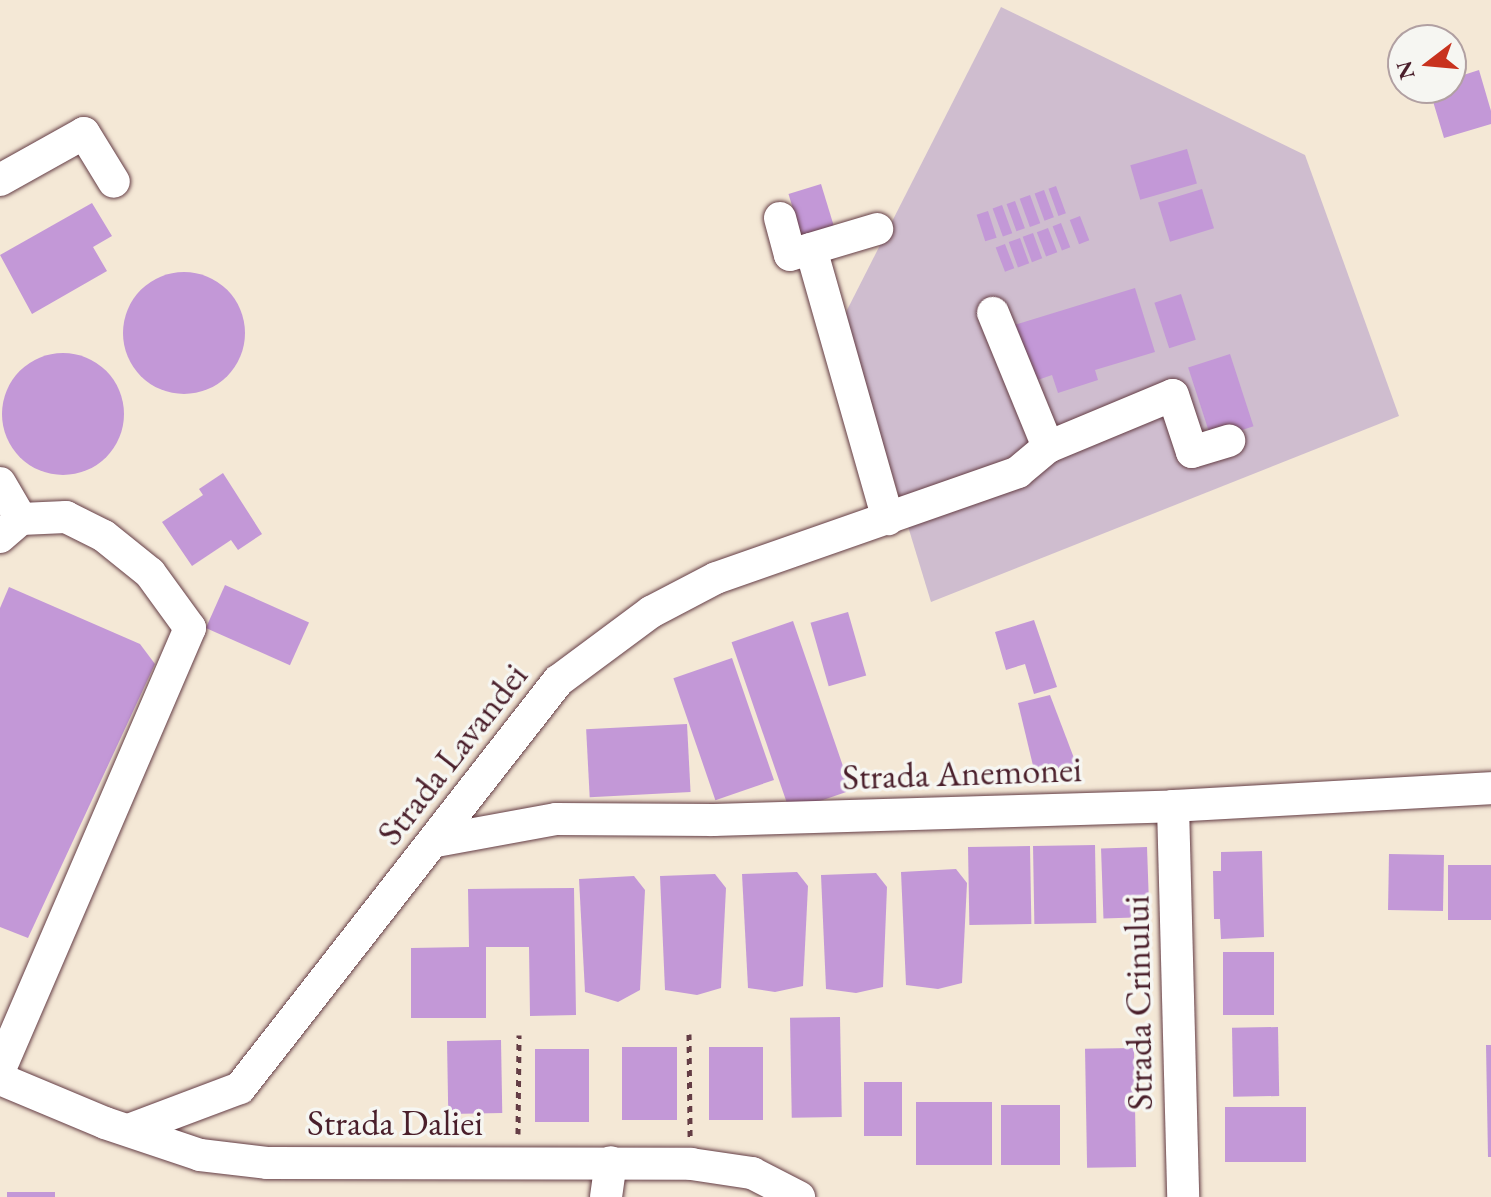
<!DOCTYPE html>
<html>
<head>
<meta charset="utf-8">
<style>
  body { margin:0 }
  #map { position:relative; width:1491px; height:1197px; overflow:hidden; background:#f4e8d6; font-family:"EB Garamond",serif }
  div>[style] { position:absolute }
  .industrial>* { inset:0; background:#cfbdcf }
  .building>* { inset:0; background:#c398d7; transform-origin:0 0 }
  .round { border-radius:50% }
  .path>* { height:5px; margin-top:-2.5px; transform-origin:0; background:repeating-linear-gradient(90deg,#643d45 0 6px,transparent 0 12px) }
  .roads { filter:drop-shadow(0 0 2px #643d45) drop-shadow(0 0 2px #643d45) }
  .minor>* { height:32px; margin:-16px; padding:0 16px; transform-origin:16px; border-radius:16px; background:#fff }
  span { translate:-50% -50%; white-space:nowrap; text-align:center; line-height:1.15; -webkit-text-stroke:7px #f6f6f2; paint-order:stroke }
  .street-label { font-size:36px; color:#4a1f2b }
  .north { position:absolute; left:1387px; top:24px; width:80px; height:80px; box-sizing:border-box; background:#f6f6f2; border:2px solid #b1a0a2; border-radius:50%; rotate:254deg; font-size:22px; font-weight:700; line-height:32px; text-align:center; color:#4a1f2b }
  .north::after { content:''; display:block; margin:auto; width:28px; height:36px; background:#c8321e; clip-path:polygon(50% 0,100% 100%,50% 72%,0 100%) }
</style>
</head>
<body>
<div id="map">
  <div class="industrial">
    <div style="clip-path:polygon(1001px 7px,1305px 155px,1399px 416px,931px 602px,844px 316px)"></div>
  </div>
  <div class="building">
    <div style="clip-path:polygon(1479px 70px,1491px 111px,1491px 124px,1444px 138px,1429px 88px,1451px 88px,1451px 79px)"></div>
    <div style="left:1187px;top:149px;width:36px;height:59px;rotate:74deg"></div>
    <div style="left:821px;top:184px;width:52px;height:34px;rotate:73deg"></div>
    <div style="left:1056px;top:186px;width:29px;height:8px;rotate:70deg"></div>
    <div style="left:1202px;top:189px;width:41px;height:46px;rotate:73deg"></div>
    <div style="left:1044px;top:190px;width:29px;height:10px;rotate:70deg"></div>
    <div style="left:1030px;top:195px;width:30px;height:11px;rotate:70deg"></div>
    <div style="left:1015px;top:201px;width:29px;height:9px;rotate:70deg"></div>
    <div style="clip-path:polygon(92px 203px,112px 236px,93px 247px,107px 271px,32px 314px,0 255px)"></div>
    <div style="left:1002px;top:205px;width:30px;height:10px;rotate:70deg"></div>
    <div style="left:988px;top:211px;width:28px;height:12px;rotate:72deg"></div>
    <div style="left:1080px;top:216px;width:26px;height:11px;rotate:69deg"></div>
    <div style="left:1061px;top:223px;width:26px;height:9px;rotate:69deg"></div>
    <div style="left:1048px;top:228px;width:26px;height:12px;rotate:69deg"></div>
    <div style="left:1033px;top:233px;width:27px;height:11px;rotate:70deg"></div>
    <div style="left:1020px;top:238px;width:27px;height:12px;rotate:70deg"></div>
    <div style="left:1005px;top:244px;width:26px;height:10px;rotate:69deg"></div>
    <div class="round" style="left:123px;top:272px;width:122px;height:122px"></div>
    <div style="clip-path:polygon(1135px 288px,1155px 352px,1095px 370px,1098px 380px,1058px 393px,1052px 375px,1029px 383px,1011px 326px)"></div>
    <div style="left:1181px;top:294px;width:48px;height:28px;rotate:72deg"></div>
    <div class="round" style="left:2px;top:353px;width:122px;height:122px"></div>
    <div style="left:1230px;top:354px;width:76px;height:44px;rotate:72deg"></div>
    <div style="clip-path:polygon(223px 473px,262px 534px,238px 550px,231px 540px,192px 566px,162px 522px,203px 495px,199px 489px)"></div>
    <div style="left:225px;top:585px;width:92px;height:47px;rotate:24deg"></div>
    <div style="clip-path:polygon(9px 587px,140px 644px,155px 664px,28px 938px,0 927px,0 608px)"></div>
    <div style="left:848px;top:612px;width:66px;height:39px;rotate:74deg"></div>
    <div style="clip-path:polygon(1034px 620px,1057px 687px,1034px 694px,1025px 664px,1006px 670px,995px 632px)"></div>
    <div style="left:793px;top:621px;width:179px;height:65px;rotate:71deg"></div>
    <div style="left:732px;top:658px;width:129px;height:62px;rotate:71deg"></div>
    <div style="clip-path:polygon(1050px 695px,1077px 766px,1036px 778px,1018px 703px)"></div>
    <div style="left:687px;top:724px;width:68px;height:101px;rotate:87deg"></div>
    <div style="left:1095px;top:845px;width:78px;height:62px;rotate:89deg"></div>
    <div style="left:1030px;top:846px;width:78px;height:62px;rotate:89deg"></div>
    <div style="left:1147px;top:847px;width:70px;height:46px;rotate:88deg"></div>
    <div style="clip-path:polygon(1262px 851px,1264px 937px,1221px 939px,1220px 919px,1214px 919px,1213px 871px,1221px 871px,1221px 852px)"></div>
    <div style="left:1389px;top:854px;width:55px;height:56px;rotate:1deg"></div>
    <div style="left:1491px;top:865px;width:55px;height:43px;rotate:90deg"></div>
    <div style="clip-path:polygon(956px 869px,967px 883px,962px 983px,938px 989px,906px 985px,901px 872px)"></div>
    <div style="clip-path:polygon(797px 872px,808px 886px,803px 986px,775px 992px,748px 988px,742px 874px)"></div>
    <div style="clip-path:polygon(876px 873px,887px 887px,883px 987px,856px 993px,826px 989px,821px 875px)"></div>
    <div style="clip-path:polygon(715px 874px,726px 888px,721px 988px,697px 995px,665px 990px,660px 876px)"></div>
    <div style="clip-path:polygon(634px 876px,645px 890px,640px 990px,618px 1002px,585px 992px,579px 879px)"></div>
    <div style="clip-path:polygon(574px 888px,576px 1015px,530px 1016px,529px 947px,486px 947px,486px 1018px,411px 1018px,411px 948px,469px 947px,468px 889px)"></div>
    <div style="left:1223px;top:952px;width:51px;height:63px"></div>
    <div style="left:840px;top:1017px;width:100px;height:50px;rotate:89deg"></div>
    <div style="left:1278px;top:1027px;width:69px;height:46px;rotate:89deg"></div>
    <div style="left:501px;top:1040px;width:73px;height:54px;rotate:89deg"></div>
    <div style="clip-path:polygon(1486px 1045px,1491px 1045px,1491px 1157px,1488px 1157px)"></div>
    <div style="left:677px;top:1047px;width:73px;height:55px;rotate:90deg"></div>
    <div style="left:709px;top:1047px;width:54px;height:73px"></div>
    <div style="left:1134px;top:1048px;width:119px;height:49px;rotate:89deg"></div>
    <div style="left:535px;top:1049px;width:54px;height:73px"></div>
    <div style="left:864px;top:1082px;width:38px;height:54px"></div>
    <div style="left:916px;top:1102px;width:76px;height:63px"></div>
    <div style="left:1001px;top:1105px;width:59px;height:60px"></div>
    <div style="left:1306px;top:1107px;width:55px;height:81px;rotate:90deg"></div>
    <div style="left:7px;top:1192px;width:48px;height:5px"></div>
  </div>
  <div class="path">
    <div style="left:689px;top:1034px;width:103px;rotate:89.4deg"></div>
    <div style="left:518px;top:1134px;width:99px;rotate:-89.4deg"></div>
  </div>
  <div class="roads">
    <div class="minor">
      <div style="left:0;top:180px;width:96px;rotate:-29.2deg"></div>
      <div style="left:84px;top:133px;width:57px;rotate:58.5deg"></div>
      <div style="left:780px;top:218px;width:38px;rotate:75deg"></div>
      <div style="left:790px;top:255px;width:91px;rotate:-16.6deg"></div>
      <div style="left:811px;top:249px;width:281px;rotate:74.1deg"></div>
      <div style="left:1048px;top:447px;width:135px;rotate:-22.6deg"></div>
      <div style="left:1173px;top:395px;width:60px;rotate:71.6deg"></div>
      <div style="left:1192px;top:452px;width:39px;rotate:-17deg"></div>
      <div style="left:0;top:483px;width:42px;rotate:59.7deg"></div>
      <div style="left:0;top:537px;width:28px;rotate:-41deg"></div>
      <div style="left:21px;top:519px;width:45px;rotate:-2.5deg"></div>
      <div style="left:66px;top:517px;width:42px;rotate:26.6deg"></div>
      <div style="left:104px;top:536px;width:59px;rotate:38.8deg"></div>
      <div style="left:150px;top:573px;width:68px;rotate:54deg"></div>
      <div style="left:190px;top:628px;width:481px;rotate:113.3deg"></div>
      <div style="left:1173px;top:806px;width:391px;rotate:88.5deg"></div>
      <div style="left:436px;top:841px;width:122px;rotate:-10.4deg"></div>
      <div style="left:556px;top:819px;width:157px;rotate:0.4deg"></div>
      <div style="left:713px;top:820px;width:460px;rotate:-1.7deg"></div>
      <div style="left:1173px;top:806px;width:319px;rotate:-3.2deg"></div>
      <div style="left:0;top:1079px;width:114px;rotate:22.7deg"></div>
      <div style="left:105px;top:1123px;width:100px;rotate:18.6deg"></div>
      <div style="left:200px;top:1155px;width:67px;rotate:6.8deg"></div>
      <div style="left:267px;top:1163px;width:424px;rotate:0.1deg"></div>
      <div style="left:691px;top:1164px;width:62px;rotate:8.4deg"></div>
      <div style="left:752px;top:1173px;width:53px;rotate:27.1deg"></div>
      <div style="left:131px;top:1129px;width:116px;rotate:-20.6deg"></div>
      <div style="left:240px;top:1088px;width:517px;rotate:-52deg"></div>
      <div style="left:558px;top:681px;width:116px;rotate:-36.6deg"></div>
      <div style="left:651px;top:612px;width:73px;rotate:-27.6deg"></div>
      <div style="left:716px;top:578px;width:320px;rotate:-19.3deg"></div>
      <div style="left:1018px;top:472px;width:39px;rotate:-40deg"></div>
      <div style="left:1048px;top:447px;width:145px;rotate:-112.3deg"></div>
      <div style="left:606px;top:1197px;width:35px;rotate:-82deg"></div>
    </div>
  </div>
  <div class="street-label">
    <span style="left:452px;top:754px;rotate:-52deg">Strada Lavandei</span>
    <span style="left:962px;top:773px;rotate:-2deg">Strada Anemonei</span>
    <span style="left:1138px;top:1003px;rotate:-91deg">Strada Crinului</span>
    <span style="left:395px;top:1123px">Strada Daliei</span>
  </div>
  <div class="north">N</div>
</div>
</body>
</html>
